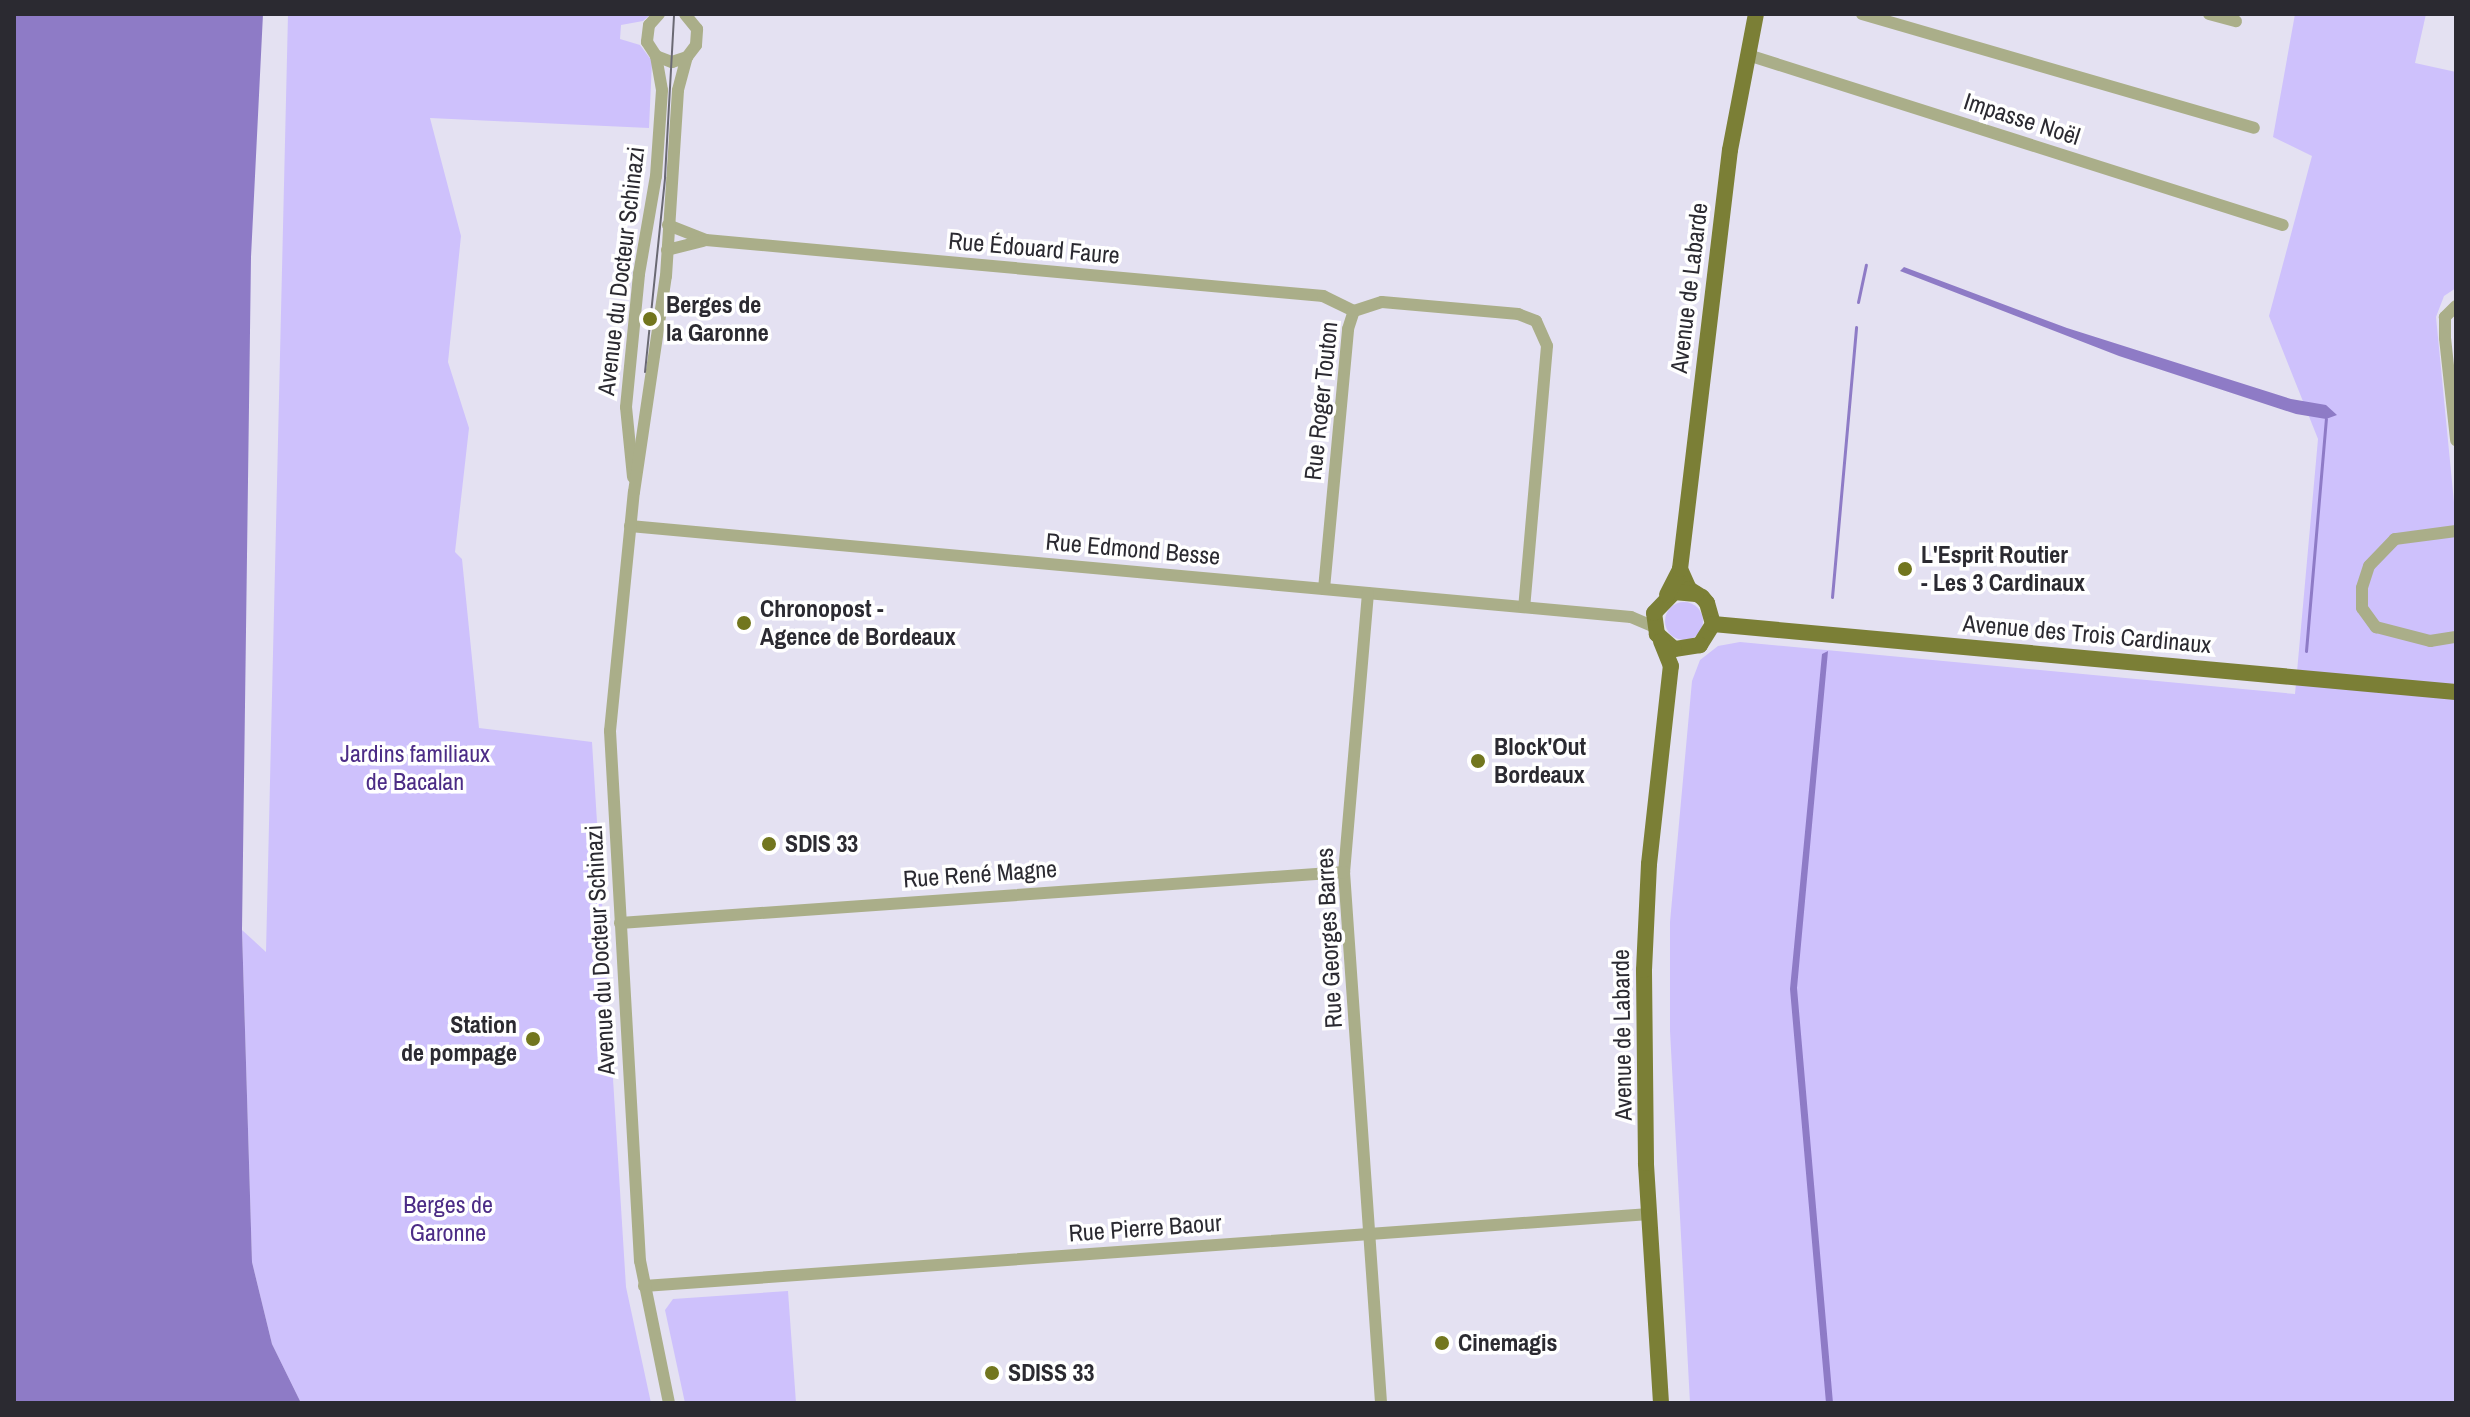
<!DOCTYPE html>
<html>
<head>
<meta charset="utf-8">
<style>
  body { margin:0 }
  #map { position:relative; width:2470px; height:1417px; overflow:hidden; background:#e4e1f2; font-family:"Archivo Narrow",sans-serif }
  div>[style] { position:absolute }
  .green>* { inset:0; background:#cec1fc }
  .round { border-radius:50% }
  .water>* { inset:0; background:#8e7bc6 }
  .stream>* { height:3px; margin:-1.5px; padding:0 1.5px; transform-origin:1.5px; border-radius:1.5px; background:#8e7bc6 }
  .minor>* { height:12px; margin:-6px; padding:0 6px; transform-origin:6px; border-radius:6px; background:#aaae89 }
  .major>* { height:16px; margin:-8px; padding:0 8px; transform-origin:8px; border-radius:8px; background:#7b7f36 }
  .tram>* { height:2px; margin:-1px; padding:0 1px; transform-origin:1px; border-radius:1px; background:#6a6973 }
  .dots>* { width:22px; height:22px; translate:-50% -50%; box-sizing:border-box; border:4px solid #fff; border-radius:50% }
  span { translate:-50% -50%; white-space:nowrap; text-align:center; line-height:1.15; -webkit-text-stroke:7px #fff; paint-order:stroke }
  .street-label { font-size:24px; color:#2b2a31 }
  .poi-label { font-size:24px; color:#2b2a31; font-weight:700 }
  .left { translate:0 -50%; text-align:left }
  .right { translate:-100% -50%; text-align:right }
  .park-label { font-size:24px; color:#4c2c86 }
  .frame { position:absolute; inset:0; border:16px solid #2b2a31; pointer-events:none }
</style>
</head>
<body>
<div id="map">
  <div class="green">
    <div style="clip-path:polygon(288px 14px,651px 14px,643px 21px,621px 25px,620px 39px,640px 45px,652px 61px,649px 128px,430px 118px,461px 236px,448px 362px,469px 428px,455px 552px,462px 559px,479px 728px,592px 742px,626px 1287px,651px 1403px,301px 1403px,272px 1344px,252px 1262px,242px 930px,266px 952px)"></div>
    <div style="clip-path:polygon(2295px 14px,2426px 14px,2415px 63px,2456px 72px,2456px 288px,2444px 296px,2436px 317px,2456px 523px,2456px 1403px,1690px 1403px,1670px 1031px,1670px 922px,1692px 681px,1700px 660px,1718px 646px,1740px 642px,2295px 694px,2318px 439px,2269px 316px,2312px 156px,2273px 137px)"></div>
    <div class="round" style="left:1665px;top:602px;width:38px;height:38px"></div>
    <div style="clip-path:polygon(788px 1291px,796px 1403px,685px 1403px,665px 1310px,673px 1299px)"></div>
  </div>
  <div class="water">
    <div style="clip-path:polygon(14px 14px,263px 14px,251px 257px,242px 930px,252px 1262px,272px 1344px,301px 1403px,14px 1403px)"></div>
    <div style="clip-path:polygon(1904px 267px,2067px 328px,2291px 399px,2326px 405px,2337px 415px,2326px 419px,2296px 414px,2119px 356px,1900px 271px)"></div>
    <div style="clip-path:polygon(1828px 651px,1797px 988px,1833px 1403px,1826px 1403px,1790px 989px,1822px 654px)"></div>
  </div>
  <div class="stream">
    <div style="left:1858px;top:302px;width:38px;rotate:-78deg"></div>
    <div style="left:1832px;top:597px;width:271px;rotate:-84.9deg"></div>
    <div style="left:2306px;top:651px;width:233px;rotate:-85.1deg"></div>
  </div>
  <div class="minor">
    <div style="left:659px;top:14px;width:15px;rotate:132deg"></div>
    <div style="left:649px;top:25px;width:17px;rotate:97deg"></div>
    <div style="left:647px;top:42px;width:17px;rotate:57deg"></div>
    <div style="left:656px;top:56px;width:17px;rotate:21deg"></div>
    <div style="left:672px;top:62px;width:16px;rotate:-18deg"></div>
    <div style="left:687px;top:57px;width:15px;rotate:-53deg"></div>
    <div style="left:696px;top:45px;width:16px;rotate:-86deg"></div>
    <div style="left:697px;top:29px;width:19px;rotate:-129deg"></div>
    <div style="left:1862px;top:14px;width:408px;rotate:16.2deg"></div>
    <div style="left:2209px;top:14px;width:28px;rotate:15deg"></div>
    <div style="left:1748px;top:55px;width:561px;rotate:17.63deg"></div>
    <div style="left:668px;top:225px;width:41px;rotate:21.5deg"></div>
    <div style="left:706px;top:240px;width:620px;rotate:5.19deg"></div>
    <div style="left:1323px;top:296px;width:34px;rotate:26deg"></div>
    <div style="left:667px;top:250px;width:37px;rotate:-14deg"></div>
    <div style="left:2456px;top:306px;width:16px;rotate:135deg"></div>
    <div style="left:2445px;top:317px;width:21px;rotate:90deg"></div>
    <div style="left:2445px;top:338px;width:103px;rotate:83.8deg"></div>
    <div style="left:633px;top:477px;width:70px;rotate:-95.7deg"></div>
    <div style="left:626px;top:407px;width:134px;rotate:-84.4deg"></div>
    <div style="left:639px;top:274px;width:99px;rotate:-80.2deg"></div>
    <div style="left:656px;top:176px;width:86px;rotate:-86deg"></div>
    <div style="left:662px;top:90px;width:35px;rotate:-100deg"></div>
    <div style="left:630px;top:526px;width:1005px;rotate:5.19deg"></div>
    <div style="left:1631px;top:617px;width:25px;rotate:23deg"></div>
    <div style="left:2456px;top:531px;width:62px;rotate:172.5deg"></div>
    <div style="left:2395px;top:539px;width:37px;rotate:134deg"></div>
    <div style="left:2369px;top:566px;width:23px;rotate:108deg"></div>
    <div style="left:2362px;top:588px;width:20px;rotate:90deg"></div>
    <div style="left:2362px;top:608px;width:24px;rotate:54deg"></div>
    <div style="left:2376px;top:627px;width:56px;rotate:14.5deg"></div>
    <div style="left:2430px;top:641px;width:26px;rotate:-9deg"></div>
    <div style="left:1324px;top:589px;width:261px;rotate:-84.7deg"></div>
    <div style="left:1348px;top:329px;width:19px;rotate:-72deg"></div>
    <div style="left:1354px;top:311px;width:29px;rotate:-18deg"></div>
    <div style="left:1382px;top:302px;width:137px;rotate:5deg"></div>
    <div style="left:1518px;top:314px;width:19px;rotate:21deg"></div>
    <div style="left:1536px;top:321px;width:27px;rotate:66deg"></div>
    <div style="left:1547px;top:346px;width:262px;rotate:95deg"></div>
    <div style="left:1368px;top:593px;width:280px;rotate:94.9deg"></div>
    <div style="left:1344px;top:872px;width:532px;rotate:86.01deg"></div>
    <div style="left:620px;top:923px;width:726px;rotate:-4.03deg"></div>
    <div style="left:644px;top:1286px;width:1008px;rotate:-4.1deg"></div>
    <div style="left:669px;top:1403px;width:145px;rotate:-101.5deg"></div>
    <div style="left:640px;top:1261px;width:531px;rotate:-93.24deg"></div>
    <div style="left:610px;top:731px;width:240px;rotate:-84.3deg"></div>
    <div style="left:634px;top:492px;width:218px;rotate:-81.6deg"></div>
    <div style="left:666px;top:276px;width:186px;rotate:-86.3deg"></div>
    <div style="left:678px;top:90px;width:34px;rotate:-75deg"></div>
  </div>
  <div class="major">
    <div style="left:1680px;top:569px;width:22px;rotate:66deg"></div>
    <div style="left:1689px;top:589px;width:15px;rotate:32deg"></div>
    <div style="left:1702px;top:597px;width:8px;rotate:50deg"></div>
    <div style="left:1707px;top:603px;width:22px;rotate:74deg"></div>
    <div style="left:1713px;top:624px;width:25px;rotate:122deg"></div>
    <div style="left:1700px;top:645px;width:26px;rotate:171deg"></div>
    <div style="left:1674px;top:649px;width:23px;rotate:-139deg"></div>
    <div style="left:1657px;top:634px;width:21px;rotate:-98deg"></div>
    <div style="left:1654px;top:613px;width:29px;rotate:-46deg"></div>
    <div style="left:1674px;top:592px;width:22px;rotate:5deg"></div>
    <div style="left:1667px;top:595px;width:29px;rotate:-63deg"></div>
    <div style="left:1680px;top:569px;width:422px;rotate:-83.2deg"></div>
    <div style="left:1730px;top:150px;width:138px;rotate:-79.2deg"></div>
    <div style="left:1713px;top:624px;width:746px;rotate:5.23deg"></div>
    <div style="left:1661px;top:1403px;width:240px;rotate:-93.6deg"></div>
    <div style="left:1646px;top:1163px;width:193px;rotate:-90.6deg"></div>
    <div style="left:1644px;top:970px;width:106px;rotate:-87.3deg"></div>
    <div style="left:1649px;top:864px;width:199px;rotate:-83.7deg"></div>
    <div style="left:1671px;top:666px;width:27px;rotate:-112deg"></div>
  </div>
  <div class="tram">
    <div style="left:645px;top:372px;width:196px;rotate:-84.1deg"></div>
    <div style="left:665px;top:177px;width:163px;rotate:-86.8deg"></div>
  </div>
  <div class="dots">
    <div style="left:650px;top:319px;background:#72761e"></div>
    <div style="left:1905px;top:569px;background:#72761e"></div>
    <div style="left:744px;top:623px;background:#72761e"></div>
    <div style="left:1478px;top:761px;background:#72761e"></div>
    <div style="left:769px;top:844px;background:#72761e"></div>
    <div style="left:533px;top:1039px;background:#72761e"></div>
    <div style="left:1442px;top:1343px;background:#72761e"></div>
    <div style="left:992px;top:1373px;background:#72761e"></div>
  </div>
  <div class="street-label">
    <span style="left:2022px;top:119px;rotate:18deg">Impasse Noël</span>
    <span style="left:1034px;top:248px;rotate:5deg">Rue Édouard Faure</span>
    <span style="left:621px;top:271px;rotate:-83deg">Avenue du Docteur Schinazi</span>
    <span style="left:1689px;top:288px;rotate:-83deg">Avenue de Labarde</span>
    <span style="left:1321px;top:401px;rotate:-84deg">Rue Roger Touton</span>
    <span style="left:1133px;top:549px;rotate:5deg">Rue Edmond Besse</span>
    <span style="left:2087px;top:634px;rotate:5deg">Avenue des Trois Cardinaux</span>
    <span style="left:980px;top:874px;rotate:-4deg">Rue René Magne</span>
    <span style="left:1329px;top:938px;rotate:-93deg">Rue Georges Barres</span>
    <span style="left:600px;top:950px;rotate:-93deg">Avenue du Docteur Schinazi</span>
    <span style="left:1622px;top:1035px;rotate:-91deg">Avenue de Labarde</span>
    <span style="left:1145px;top:1228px;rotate:-4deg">Rue Pierre Baour</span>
  </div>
  <div class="poi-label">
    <span class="left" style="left:666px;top:319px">Berges de<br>la Garonne</span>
    <span class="left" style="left:1921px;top:569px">L'Esprit Routier<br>- Les 3 Cardinaux</span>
    <span class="left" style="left:760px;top:623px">Chronopost -<br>Agence de Bordeaux</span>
    <span class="left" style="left:1494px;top:761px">Block'Out<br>Bordeaux</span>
    <span class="left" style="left:785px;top:844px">SDIS 33</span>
    <span class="right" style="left:517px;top:1039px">Station<br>de pompage</span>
    <span class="left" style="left:1458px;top:1343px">Cinemagis</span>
    <span class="left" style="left:1008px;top:1373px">SDISS 33</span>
  </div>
  <div class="park-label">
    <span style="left:415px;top:768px">Jardins familiaux<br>de Bacalan</span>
    <span style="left:448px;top:1219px">Berges de<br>Garonne</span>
  </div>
  <div class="frame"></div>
</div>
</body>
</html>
